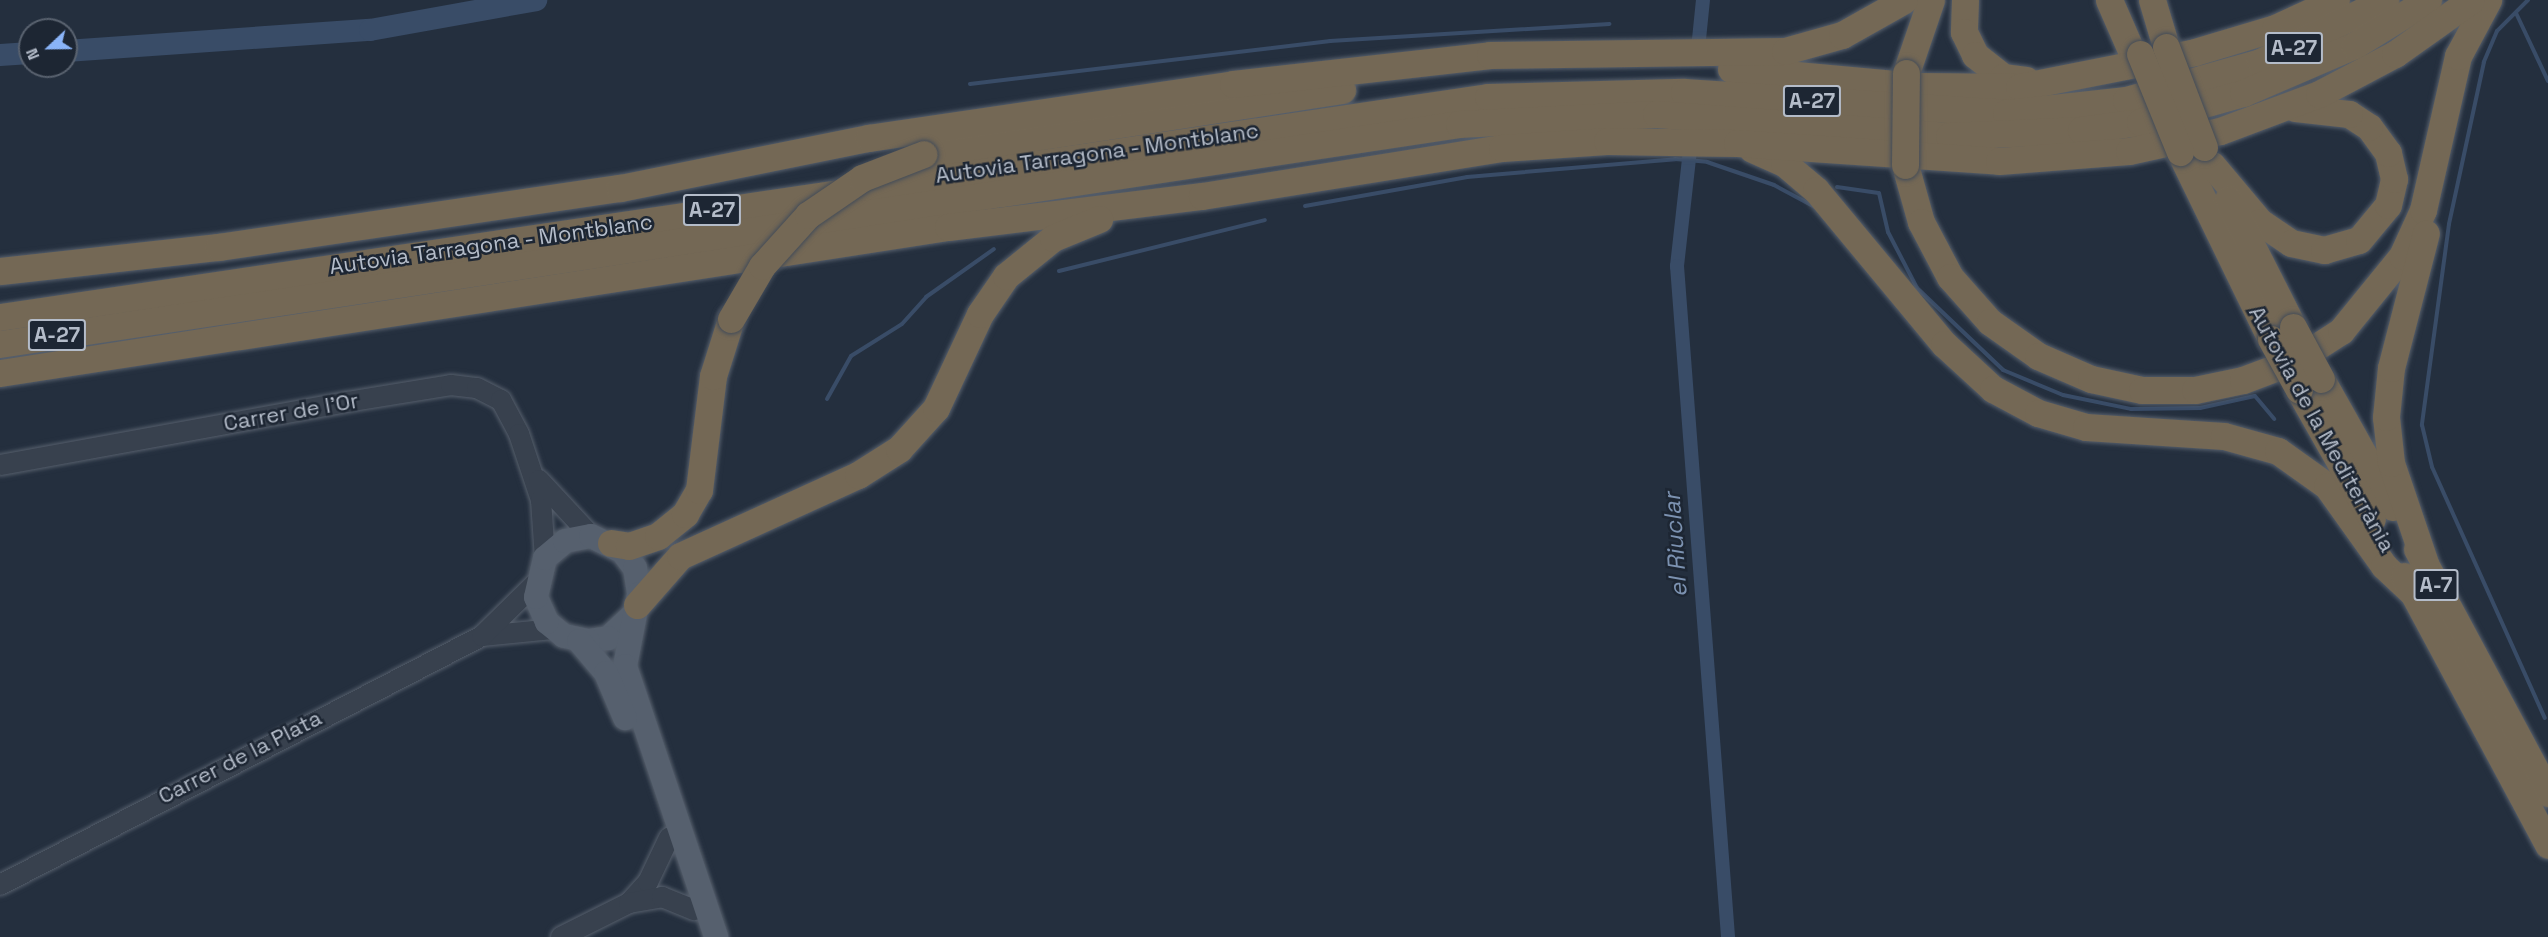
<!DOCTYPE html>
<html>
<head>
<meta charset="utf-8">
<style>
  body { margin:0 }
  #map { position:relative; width:2548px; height:937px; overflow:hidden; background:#242f3e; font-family:"Space Grotesk",sans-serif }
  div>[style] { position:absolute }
  .stream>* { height:4px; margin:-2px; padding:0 2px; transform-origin:2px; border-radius:2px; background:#394c67 }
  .canal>* { height:14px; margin:-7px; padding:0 7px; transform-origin:7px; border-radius:7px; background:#394c67 }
  .river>* { height:22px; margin:-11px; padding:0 11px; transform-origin:11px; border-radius:11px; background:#394c67 }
  .roads { filter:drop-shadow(0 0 2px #565f6c) drop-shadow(0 0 2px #565f6c) }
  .minor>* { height:20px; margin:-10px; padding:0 10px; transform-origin:10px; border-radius:10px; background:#38414e }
  .major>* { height:24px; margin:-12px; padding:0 12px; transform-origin:12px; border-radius:12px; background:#56606e }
  .highway>* { height:27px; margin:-13.5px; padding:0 13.5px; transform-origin:13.5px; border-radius:13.5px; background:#746855 }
  .bridges { filter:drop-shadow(0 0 2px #434c59) drop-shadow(0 0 2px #434c59) }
  .highway-bridge>* { height:27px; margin:-13.5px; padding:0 13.5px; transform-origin:13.5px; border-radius:13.5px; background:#746855 }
  span { translate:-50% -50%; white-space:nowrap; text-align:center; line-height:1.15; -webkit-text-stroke:5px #1d2633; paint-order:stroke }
  .shield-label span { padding:2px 4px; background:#1d2633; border:2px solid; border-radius:4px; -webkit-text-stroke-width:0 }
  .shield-label { font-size:21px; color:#b4bcc9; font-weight:700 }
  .street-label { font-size:22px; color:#b4bcc9 }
  .water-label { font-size:24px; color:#7c92b1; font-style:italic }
  .north { position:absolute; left:18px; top:18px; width:60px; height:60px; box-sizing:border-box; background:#1d2633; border:2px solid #59626f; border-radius:50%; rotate:248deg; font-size:16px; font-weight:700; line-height:24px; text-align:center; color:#b4bcc9 }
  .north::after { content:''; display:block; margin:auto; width:21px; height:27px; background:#8ab4f8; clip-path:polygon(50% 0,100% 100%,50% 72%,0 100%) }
</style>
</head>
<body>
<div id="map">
  <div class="stream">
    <div style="left:2528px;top:0;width:44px;rotate:135deg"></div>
    <div style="left:2497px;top:31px;width:34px;rotate:113deg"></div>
    <div style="left:2484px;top:62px;width:166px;rotate:102.2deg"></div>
    <div style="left:2449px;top:224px;width:203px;rotate:97.7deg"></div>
    <div style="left:2422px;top:425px;width:43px;rotate:76.6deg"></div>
    <div style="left:2432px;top:467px;width:275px;rotate:65.8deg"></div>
    <div style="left:2516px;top:13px;width:75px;rotate:64.8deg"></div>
    <div style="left:970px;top:84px;width:363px;rotate:-6.8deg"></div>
    <div style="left:1330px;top:41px;width:280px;rotate:-3.5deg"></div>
    <div style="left:1837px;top:187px;width:42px;rotate:8.1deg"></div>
    <div style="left:1879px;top:193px;width:40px;rotate:77deg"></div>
    <div style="left:1888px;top:232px;width:63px;rotate:62.6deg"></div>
    <div style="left:1917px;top:288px;width:119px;rotate:43.6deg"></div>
    <div style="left:2003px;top:370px;width:65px;rotate:22.6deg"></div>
    <div style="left:2063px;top:395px;width:69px;rotate:11.6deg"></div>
    <div style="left:2131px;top:409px;width:69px;rotate:-0.8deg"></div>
    <div style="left:2200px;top:408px;width:56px;rotate:-12.3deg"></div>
    <div style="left:2255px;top:396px;width:30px;rotate:50deg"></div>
    <div style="left:1305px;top:206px;width:165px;rotate:-10.1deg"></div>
    <div style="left:1467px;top:177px;width:209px;rotate:-4.9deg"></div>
    <div style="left:1675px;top:159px;width:32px;rotate:5deg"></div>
    <div style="left:1707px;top:162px;width:71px;rotate:18.9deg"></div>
    <div style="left:1774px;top:185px;width:47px;rotate:28.2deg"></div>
    <div style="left:1059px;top:271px;width:212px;rotate:-13.9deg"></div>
    <div style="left:827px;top:399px;width:49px;rotate:-60.8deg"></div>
    <div style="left:851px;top:356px;width:60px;rotate:-32.1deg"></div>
    <div style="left:902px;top:324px;width:36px;rotate:-48deg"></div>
    <div style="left:926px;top:297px;width:83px;rotate:-35.2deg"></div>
  </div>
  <div class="canal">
    <div style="left:1698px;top:49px;width:49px;rotate:-84.2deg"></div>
    <div style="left:1690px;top:150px;width:117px;rotate:96.4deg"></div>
    <div style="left:1677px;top:266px;width:673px;rotate:85.65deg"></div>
  </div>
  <div class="river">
    <div style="left:66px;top:51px;width:305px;rotate:-4deg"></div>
    <div style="left:370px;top:30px;width:169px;rotate:-10.2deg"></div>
    <div style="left:0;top:55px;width:30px;rotate:-4deg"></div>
  </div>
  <div class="roads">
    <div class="minor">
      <div style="left:0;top:465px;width:353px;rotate:-10.3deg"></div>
      <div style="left:347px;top:402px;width:105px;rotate:-9.3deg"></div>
      <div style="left:451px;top:385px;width:26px;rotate:7deg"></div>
      <div style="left:477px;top:388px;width:27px;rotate:27deg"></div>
      <div style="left:501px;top:400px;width:38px;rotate:62deg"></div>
      <div style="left:519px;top:434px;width:70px;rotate:71.6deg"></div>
      <div style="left:541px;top:500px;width:58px;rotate:86.1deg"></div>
      <div style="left:539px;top:480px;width:76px;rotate:47.1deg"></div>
      <div style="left:482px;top:636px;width:71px;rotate:-5.6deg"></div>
      <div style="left:0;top:885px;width:543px;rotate:-27.32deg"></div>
      <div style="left:482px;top:636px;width:74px;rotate:-44.5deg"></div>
      <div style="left:629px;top:903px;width:28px;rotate:-48deg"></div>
      <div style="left:648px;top:882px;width:49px;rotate:-64.5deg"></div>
      <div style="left:561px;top:937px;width:76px;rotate:-26.6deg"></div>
      <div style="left:629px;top:903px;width:34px;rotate:-10deg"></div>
      <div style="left:662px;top:897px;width:35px;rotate:22deg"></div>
    </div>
    <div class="major">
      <div style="left:633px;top:615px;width:34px;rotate:137deg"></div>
      <div style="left:608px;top:638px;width:20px;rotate:171deg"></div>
      <div style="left:588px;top:641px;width:25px;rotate:-168deg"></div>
      <div style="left:564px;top:636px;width:22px;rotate:-141deg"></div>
      <div style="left:547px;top:622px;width:27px;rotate:-114deg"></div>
      <div style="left:536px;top:597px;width:40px;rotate:-77deg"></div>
      <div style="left:545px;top:558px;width:26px;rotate:-40deg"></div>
      <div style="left:565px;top:541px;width:26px;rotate:-11deg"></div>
      <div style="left:591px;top:536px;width:34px;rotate:26deg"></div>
      <div style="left:622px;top:551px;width:21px;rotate:53deg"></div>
      <div style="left:635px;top:568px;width:26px;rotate:81deg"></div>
      <div style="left:639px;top:594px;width:73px;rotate:101deg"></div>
      <div style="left:625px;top:666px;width:286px;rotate:71.4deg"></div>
      <div style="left:579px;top:641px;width:42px;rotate:49.8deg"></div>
      <div style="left:606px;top:673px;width:49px;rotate:67.1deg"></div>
    </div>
    <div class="highway">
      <div style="left:1965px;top:0;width:32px;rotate:92deg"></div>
      <div style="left:1964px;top:32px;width:25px;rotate:64deg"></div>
      <div style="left:1975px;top:55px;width:36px;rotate:38deg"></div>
      <div style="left:2003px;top:77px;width:23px;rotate:7deg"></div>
      <div style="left:2109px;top:0;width:60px;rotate:66.4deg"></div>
      <div style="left:2152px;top:0;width:49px;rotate:73.4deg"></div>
      <div style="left:1731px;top:69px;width:189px;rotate:5.2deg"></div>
      <div style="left:1919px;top:86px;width:100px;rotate:0.6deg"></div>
      <div style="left:2019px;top:87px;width:179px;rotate:-11.2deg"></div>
      <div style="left:2195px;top:52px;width:84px;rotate:-16.7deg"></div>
      <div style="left:2275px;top:28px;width:67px;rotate:-24.7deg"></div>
      <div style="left:1906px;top:73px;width:77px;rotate:-71.1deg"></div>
      <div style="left:1752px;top:149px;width:35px;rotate:24deg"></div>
      <div style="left:1784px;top:163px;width:42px;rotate:40.2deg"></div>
      <div style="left:1816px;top:190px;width:200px;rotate:50.3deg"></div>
      <div style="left:1944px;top:344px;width:67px;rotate:42.6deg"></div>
      <div style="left:1993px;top:389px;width:51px;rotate:28.1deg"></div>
      <div style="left:2038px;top:413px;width:50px;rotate:16.3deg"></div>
      <div style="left:2086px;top:427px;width:138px;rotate:3.7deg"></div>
      <div style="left:2224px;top:436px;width:56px;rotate:15.5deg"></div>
      <div style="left:2278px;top:451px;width:60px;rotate:35.5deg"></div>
      <div style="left:2327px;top:486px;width:98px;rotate:54.5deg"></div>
      <div style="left:2384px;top:566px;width:40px;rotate:43deg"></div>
      <div style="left:2180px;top:152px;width:208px;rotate:64.1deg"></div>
      <div style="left:924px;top:154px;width:423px;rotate:-8.7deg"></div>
      <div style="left:1905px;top:165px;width:59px;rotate:74.3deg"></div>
      <div style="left:1921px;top:222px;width:62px;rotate:62.2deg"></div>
      <div style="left:1950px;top:277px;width:60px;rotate:48.4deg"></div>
      <div style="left:1990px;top:322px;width:59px;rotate:35.3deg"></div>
      <div style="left:2038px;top:356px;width:58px;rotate:23.5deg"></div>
      <div style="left:2091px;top:379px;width:52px;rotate:12.2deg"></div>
      <div style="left:2142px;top:390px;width:53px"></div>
      <div style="left:2195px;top:390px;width:49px;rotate:-11.8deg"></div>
      <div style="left:2243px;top:380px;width:57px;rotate:-20.7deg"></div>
      <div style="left:2296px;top:360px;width:54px;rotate:-32.8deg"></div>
      <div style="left:2341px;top:331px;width:97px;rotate:-50.9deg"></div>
      <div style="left:2402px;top:256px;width:51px;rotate:-65.5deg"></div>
      <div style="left:2423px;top:210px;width:158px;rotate:-77.2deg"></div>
      <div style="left:2458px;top:56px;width:64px;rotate:-61.8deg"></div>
      <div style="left:2212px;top:165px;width:75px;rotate:49.9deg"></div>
      <div style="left:2260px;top:222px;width:37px;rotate:34deg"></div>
      <div style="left:2291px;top:243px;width:34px;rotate:12deg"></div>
      <div style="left:2324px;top:250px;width:36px;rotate:-16deg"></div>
      <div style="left:2359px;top:240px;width:45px;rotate:-50.4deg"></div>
      <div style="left:2388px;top:205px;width:27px;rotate:-77deg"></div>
      <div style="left:2394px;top:179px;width:27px;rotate:-103deg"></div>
      <div style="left:2388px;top:153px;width:32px;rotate:-126deg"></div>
      <div style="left:2369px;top:127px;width:24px;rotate:-147deg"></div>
      <div style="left:2349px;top:114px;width:54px;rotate:-173.7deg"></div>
      <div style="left:2228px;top:199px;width:144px;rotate:63.1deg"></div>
      <div style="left:0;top:271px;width:220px;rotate:-6.3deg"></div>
      <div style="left:219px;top:247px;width:405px;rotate:-8.4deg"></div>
      <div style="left:620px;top:188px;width:254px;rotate:-11.4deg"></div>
      <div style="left:869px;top:138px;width:368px;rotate:-8.4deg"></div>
      <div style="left:1233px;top:84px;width:259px;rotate:-6.4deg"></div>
      <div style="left:1490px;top:55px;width:295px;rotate:-0.8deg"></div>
      <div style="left:1785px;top:51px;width:59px;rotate:-15.7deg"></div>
      <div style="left:1842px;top:35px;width:71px;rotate:-29.4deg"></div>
      <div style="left:0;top:317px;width:1504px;rotate:-8.41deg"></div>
      <div style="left:1488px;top:97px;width:196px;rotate:-1.5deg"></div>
      <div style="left:1684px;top:92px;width:323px;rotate:3.7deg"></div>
      <div style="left:2006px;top:113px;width:121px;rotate:-6.2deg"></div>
      <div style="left:2126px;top:100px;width:139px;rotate:-15.8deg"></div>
      <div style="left:2260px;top:62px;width:140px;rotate:-26.4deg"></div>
      <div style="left:0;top:344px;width:1475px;rotate:-8.57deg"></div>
      <div style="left:1459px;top:124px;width:197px;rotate:-2.9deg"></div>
      <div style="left:1656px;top:114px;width:294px;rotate:4.3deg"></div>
      <div style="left:1949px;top:136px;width:132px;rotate:-2.6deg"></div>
      <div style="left:2081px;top:130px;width:60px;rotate:-7.7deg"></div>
      <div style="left:2140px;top:122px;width:107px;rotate:-15.7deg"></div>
      <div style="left:2243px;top:93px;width:122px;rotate:-23.2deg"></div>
      <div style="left:2355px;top:45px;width:86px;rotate:-31.7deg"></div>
      <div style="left:0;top:373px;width:959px;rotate:-8.76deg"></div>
      <div style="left:948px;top:227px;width:256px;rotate:-7deg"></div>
      <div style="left:1202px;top:196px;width:304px;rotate:-9.1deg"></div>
      <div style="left:1502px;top:148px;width:105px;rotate:-3.8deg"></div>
      <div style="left:1607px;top:141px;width:130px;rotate:0.9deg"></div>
      <div style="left:1737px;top:143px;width:263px;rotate:3.9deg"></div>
      <div style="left:1999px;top:161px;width:130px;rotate:-4.4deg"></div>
      <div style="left:2129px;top:151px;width:93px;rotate:-12.4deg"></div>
      <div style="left:2220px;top:131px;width:106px;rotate:-20.5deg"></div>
      <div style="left:2319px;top:94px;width:86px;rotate:-27.8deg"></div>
      <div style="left:2395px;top:54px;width:93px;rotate:-35.4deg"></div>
      <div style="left:2321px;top:379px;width:147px;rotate:60.6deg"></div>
      <div style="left:2299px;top:390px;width:148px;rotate:60.5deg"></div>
      <div style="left:611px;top:543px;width:18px;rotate:9deg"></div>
      <div style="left:629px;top:546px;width:31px;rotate:-19deg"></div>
      <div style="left:658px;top:536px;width:35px;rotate:-39deg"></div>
      <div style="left:685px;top:514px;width:28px;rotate:-60deg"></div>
      <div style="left:699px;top:490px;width:115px;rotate:-83deg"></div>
      <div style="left:713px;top:376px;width:60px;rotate:-72.5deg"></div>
      <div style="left:2417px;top:549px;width:277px;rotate:61.8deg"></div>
      <div style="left:2425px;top:563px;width:106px;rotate:-108.8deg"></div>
      <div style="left:2391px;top:463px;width:46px;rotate:-96.2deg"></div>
      <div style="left:2386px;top:417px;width:49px;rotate:-84.2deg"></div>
      <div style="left:2391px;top:368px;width:139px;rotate:-75.5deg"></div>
      <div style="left:2404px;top:576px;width:305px;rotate:61.8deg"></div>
      <div style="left:637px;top:605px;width:65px;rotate:-48.7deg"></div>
      <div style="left:680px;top:556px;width:196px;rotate:-24.5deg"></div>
      <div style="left:858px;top:475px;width:49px;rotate:-32.4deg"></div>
      <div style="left:899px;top:449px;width:55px;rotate:-47.9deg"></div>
      <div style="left:936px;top:408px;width:104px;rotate:-64.9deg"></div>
      <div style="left:980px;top:314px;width:46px;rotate:-55.6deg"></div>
      <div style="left:1006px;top:276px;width:60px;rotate:-39deg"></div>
      <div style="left:1053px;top:238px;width:50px;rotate:-22.4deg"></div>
    </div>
  </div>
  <div class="bridges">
    <div class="highway-bridge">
      <div style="left:2166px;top:47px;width:107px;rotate:69.2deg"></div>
      <div style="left:2140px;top:54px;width:106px;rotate:67.8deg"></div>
      <div style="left:1905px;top:165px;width:92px;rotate:-89.4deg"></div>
      <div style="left:731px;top:319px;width:61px;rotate:-59.7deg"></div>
      <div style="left:762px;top:266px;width:69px;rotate:-48deg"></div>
      <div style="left:808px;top:215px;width:65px;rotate:-34.4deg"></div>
      <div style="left:862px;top:178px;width:66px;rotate:-21.2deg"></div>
      <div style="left:2293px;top:327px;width:59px;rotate:61.7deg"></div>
      <div style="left:2271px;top:339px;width:58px;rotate:61.2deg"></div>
    </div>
  </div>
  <div class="shield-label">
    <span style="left:2294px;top:48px">A-27</span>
    <span style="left:1812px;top:101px">A-27</span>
    <span style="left:712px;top:210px">A-27</span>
    <span style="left:57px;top:335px">A-27</span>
    <span style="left:2436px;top:585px">A-7</span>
  </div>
  <div class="street-label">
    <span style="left:1097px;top:153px;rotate:-8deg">Autovia Tarragona - Montblanc</span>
    <span style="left:491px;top:244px;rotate:-8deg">Autovia Tarragona - Montblanc</span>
    <span style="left:291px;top:412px;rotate:-10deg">Carrer de l'Or</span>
    <span style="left:2322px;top:429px;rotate:61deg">Autovia de la Mediterrània</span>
    <span style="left:240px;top:757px;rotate:-27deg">Carrer de la Plata</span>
  </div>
  <div class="water-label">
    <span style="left:1675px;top:545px;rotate:-94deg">el Riuclar</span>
  </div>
  <div class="north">N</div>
</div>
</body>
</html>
